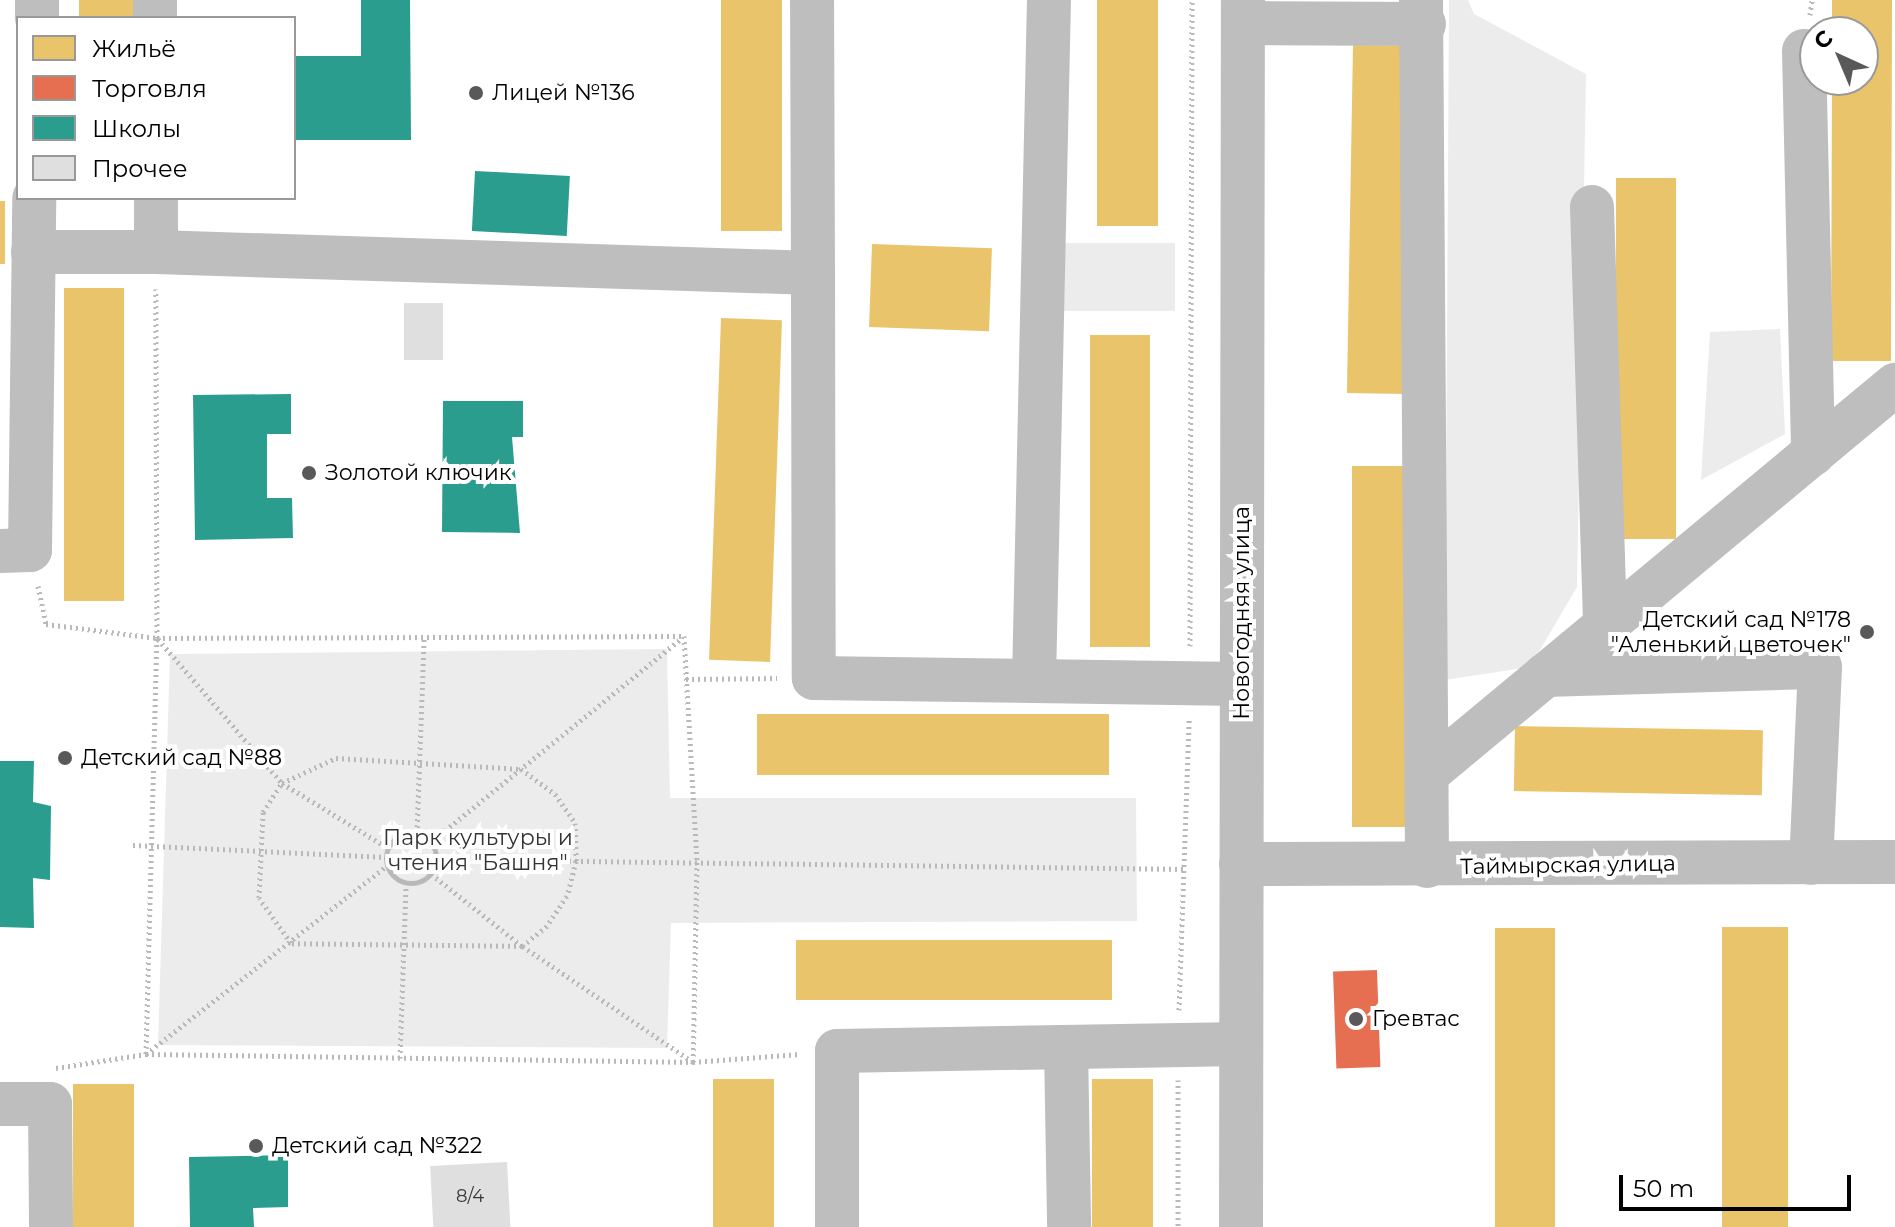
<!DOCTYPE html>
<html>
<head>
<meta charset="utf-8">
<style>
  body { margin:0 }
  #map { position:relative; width:1895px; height:1227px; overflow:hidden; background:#fff; font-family:Montserrat,sans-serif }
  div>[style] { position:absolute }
  .green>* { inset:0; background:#ececec; transform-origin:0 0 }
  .homes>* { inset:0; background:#e9c46a; transform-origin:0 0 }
  .shops>* { inset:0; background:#e76f51; transform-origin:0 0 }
  .schools>* { inset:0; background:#2a9d8f; transform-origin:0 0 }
  .building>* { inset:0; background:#dfdfdf; transform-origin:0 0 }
  .path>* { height:5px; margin-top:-2.5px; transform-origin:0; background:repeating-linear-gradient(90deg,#b9b9b9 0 2px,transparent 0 6px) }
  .path>.ring { margin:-2.5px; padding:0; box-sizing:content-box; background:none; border:5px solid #b9b9b9; border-radius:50% }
  .minor>* { height:44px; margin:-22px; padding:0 22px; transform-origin:22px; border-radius:22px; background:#bebebe }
  .dots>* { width:22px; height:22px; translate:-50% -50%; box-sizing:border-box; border:4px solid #fff; border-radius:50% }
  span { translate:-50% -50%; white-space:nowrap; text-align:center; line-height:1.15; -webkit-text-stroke:8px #fff; paint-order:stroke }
  .number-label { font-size:18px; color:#383838 }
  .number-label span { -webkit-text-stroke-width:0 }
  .poi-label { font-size:22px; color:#000 }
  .left { translate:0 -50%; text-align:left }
  .right { translate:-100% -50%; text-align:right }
  .street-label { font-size:22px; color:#000 }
  .park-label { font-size:22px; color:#333 }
  .legend { position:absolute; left:16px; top:16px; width:280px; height:184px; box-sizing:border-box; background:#fff; border:2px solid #999; margin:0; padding:10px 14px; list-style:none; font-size:24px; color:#000 }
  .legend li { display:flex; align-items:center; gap:16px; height:40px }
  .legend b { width:40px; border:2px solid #999 }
  .north { position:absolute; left:1799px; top:16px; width:80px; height:80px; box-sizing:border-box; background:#fff; border:2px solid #999; border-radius:50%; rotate:316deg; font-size:22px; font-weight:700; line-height:32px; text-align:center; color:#000 }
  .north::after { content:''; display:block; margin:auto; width:28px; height:36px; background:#595959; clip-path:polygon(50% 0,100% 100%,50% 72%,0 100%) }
  .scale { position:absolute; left:1619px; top:1175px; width:232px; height:36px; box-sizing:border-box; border:4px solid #000; border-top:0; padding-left:10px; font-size:24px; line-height:28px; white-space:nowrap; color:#000; -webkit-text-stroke:6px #fff; paint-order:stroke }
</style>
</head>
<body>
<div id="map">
  <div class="green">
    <div style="clip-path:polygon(1449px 0,1468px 0,1474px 14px,1586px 74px,1577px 587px,1530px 667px,1445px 680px)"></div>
    <div style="left:1175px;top:243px;width:68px;height:113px;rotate:90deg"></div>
    <div style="clip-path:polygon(1780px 329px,1785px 434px,1701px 480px,1710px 332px)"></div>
    <div style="clip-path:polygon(667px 649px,670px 798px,1136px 798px,1137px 921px,671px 923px,667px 1048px,158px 1045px,170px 654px)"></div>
  </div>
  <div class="homes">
    <div style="left:79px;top:0;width:60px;height:18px"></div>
    <div style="left:721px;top:0;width:61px;height:231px"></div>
    <div style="left:1097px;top:0;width:61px;height:226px"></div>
    <div style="clip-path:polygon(1832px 0,1892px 0,1891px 361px,1831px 361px,1832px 80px,1863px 80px,1863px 32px,1832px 32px)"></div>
    <div style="left:1413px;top:46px;width:348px;height:60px;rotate:91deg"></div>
    <div style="left:1616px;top:178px;width:60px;height:361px"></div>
    <div style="left:0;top:201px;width:5px;height:63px"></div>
    <div style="left:872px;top:244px;width:120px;height:83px;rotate:2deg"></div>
    <div style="left:64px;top:288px;width:60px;height:313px"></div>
    <div style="left:721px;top:318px;width:61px;height:342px;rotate:2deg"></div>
    <div style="left:1090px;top:335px;width:60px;height:312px"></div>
    <div style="left:1352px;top:466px;width:61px;height:361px"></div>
    <div style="left:757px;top:714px;width:352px;height:61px"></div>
    <div style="left:1515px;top:726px;width:248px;height:65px;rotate:1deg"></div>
    <div style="left:1722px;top:927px;width:66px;height:300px"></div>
    <div style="left:1495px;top:928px;width:60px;height:299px"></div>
    <div style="left:796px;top:940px;width:316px;height:60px"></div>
    <div style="left:713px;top:1079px;width:61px;height:148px"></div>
    <div style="left:1092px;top:1079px;width:61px;height:148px"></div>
    <div style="left:73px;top:1084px;width:61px;height:143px"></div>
  </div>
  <div class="shops">
    <div style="left:1377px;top:970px;width:97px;height:44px;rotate:88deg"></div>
  </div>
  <div class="schools">
    <div style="clip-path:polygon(361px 0,410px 0,411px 140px,294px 140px,294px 56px,361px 56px)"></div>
    <div style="left:475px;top:171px;width:95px;height:60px;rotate:3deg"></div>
    <div style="clip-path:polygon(291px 394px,291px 434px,267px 434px,267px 498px,292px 498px,293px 538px,195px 540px,193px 395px)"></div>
    <div style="clip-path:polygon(443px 401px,523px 401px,523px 437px,512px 437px,520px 533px,442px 532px)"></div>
    <div style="clip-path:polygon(0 761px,34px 761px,33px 802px,51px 806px,50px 880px,33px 878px,34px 928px,0 927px)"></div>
    <div style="clip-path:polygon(288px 1155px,288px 1207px,253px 1208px,254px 1227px,190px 1227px,189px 1157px)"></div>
  </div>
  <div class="building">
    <div style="left:404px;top:303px;width:39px;height:57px"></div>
    <div style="left:507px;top:1162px;width:65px;height:77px;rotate:87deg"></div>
  </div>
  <div class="path">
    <div style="left:1810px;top:15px;width:15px;rotate:-82deg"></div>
    <div style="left:38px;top:586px;width:39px;rotate:78deg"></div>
    <div style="left:46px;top:624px;width:112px;rotate:7.2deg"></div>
    <div style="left:157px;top:638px;width:527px;rotate:-0.22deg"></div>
    <div style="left:684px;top:636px;width:226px;rotate:86.7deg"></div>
    <div style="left:697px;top:862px;width:200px;rotate:91.1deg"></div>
    <div style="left:693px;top:1062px;width:207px;rotate:-145.8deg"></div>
    <div style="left:522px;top:946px;width:116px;rotate:-141.6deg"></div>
    <div style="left:158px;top:639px;width:190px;rotate:49.3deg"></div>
    <div style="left:282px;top:783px;width:124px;rotate:31.5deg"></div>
    <div style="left:1190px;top:646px;width:646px;rotate:-89.82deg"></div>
    <div style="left:686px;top:679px;width:91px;rotate:-0.6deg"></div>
    <div style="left:336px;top:758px;width:185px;rotate:3.4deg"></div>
    <div style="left:521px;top:769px;width:42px;rotate:36.3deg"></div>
    <div style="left:555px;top:794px;width:35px;rotate:55deg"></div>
    <div style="left:575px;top:823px;width:38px;rotate:88deg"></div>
    <div style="left:576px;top:861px;width:36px;rotate:104deg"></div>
    <div style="left:567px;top:896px;width:36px;rotate:124deg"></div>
    <div style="left:547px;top:926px;width:32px;rotate:141deg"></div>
    <div style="left:522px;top:946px;width:231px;rotate:-179.3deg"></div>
    <div style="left:291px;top:943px;width:55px;rotate:-125.4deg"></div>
    <div style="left:259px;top:898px;width:86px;rotate:-87.3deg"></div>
    <div style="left:263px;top:812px;width:35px;rotate:-57deg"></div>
    <div style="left:282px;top:783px;width:60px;rotate:-24.8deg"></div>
    <div class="ring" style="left:386px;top:833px;width:45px;height:45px"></div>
    <div style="left:417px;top:833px;width:194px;rotate:-87.9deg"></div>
    <div style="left:431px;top:842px;width:323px;rotate:-39.1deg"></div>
    <div style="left:133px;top:845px;width:253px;rotate:2.7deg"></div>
    <div style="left:437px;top:859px;width:748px;rotate:0.77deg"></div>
    <div style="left:1179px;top:1010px;width:290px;rotate:-88deg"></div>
    <div style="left:146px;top:1054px;width:547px;rotate:0.84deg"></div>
    <div style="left:693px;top:1062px;width:107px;rotate:-4.3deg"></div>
    <div style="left:146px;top:1054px;width:306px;rotate:-38deg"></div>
    <div style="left:400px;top:1058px;width:175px;rotate:-88deg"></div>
    <div style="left:56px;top:1068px;width:91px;rotate:-8.8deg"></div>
    <div style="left:146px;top:1054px;width:416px;rotate:-88.5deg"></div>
    <div style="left:157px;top:638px;width:349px;rotate:-90.2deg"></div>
    <div style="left:1178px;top:1080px;width:147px;rotate:90deg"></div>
  </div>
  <div class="minor">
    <div style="left:155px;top:0;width:18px;rotate:90deg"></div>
    <div style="left:1421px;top:0;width:866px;rotate:89.6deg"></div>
    <div style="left:37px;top:18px;width:18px;rotate:-90deg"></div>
    <div style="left:1243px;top:23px;width:181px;rotate:0.3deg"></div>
    <div style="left:1804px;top:51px;width:403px;rotate:88.7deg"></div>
    <div style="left:156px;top:198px;width:54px;rotate:90deg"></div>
    <div style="left:156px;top:252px;width:657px;rotate:1.83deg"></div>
    <div style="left:813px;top:273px;width:273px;rotate:-90.2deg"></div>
    <div style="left:1592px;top:207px;width:418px;rotate:88.2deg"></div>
    <div style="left:33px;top:252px;width:123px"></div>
    <div style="left:813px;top:273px;width:405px;rotate:89.9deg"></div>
    <div style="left:814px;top:678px;width:427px;rotate:0.8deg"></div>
    <div style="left:0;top:551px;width:30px;rotate:-2deg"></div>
    <div style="left:30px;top:550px;width:352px;rotate:-89.3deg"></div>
    <div style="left:1545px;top:675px;width:275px;rotate:-1.7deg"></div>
    <div style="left:1820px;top:667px;width:196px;rotate:92.6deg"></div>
    <div style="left:1034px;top:681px;width:681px;rotate:-88.74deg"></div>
    <div style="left:1429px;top:772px;width:606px;rotate:-39.71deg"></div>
    <div style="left:1241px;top:864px;width:654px;rotate:-0.18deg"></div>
    <div style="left:1066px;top:1047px;width:180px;rotate:89deg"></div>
    <div style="left:0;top:1104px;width:50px"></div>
    <div style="left:50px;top:1104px;width:123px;rotate:89.5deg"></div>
    <div style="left:837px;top:1227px;width:176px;rotate:-90deg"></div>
    <div style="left:837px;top:1051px;width:404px;rotate:-1deg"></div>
    <div style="left:1241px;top:1227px;width:1227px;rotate:-89.91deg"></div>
  </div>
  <div class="dots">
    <div style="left:476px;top:93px;background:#595959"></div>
    <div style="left:309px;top:473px;background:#595959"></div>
    <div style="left:1867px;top:632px;background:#595959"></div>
    <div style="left:65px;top:758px;background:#595959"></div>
    <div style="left:1356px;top:1019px;background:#595959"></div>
    <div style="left:256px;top:1146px;background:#595959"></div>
  </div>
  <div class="number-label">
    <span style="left:470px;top:1196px">8/4</span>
  </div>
  <div class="poi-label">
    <span class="left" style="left:492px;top:93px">Лицей №136</span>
    <span class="left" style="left:325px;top:473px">Золотой ключик</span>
    <span class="right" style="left:1851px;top:632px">Детский сад №178<br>"Аленький цветочек"</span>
    <span class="left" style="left:81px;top:758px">Детский сад №88</span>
    <span class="left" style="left:1372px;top:1019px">Гревтас</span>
    <span class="left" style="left:272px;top:1146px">Детский сад №322</span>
  </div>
  <div class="street-label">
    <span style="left:1242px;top:613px;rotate:-90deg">Новогодняя улица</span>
    <span style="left:1568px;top:865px;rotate:-1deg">Таймырская улица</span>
  </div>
  <div class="park-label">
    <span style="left:478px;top:850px">Парк культуры и<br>чтения "Башня"</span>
  </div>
  <ul class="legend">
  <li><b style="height:22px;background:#e9c46a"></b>Жильё</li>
  <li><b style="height:22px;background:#e76f51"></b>Торговля</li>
  <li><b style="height:22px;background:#2a9d8f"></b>Школы</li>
  <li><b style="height:22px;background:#dfdfdf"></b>Прочее</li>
  </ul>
  <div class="north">С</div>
  <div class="scale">50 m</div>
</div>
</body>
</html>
